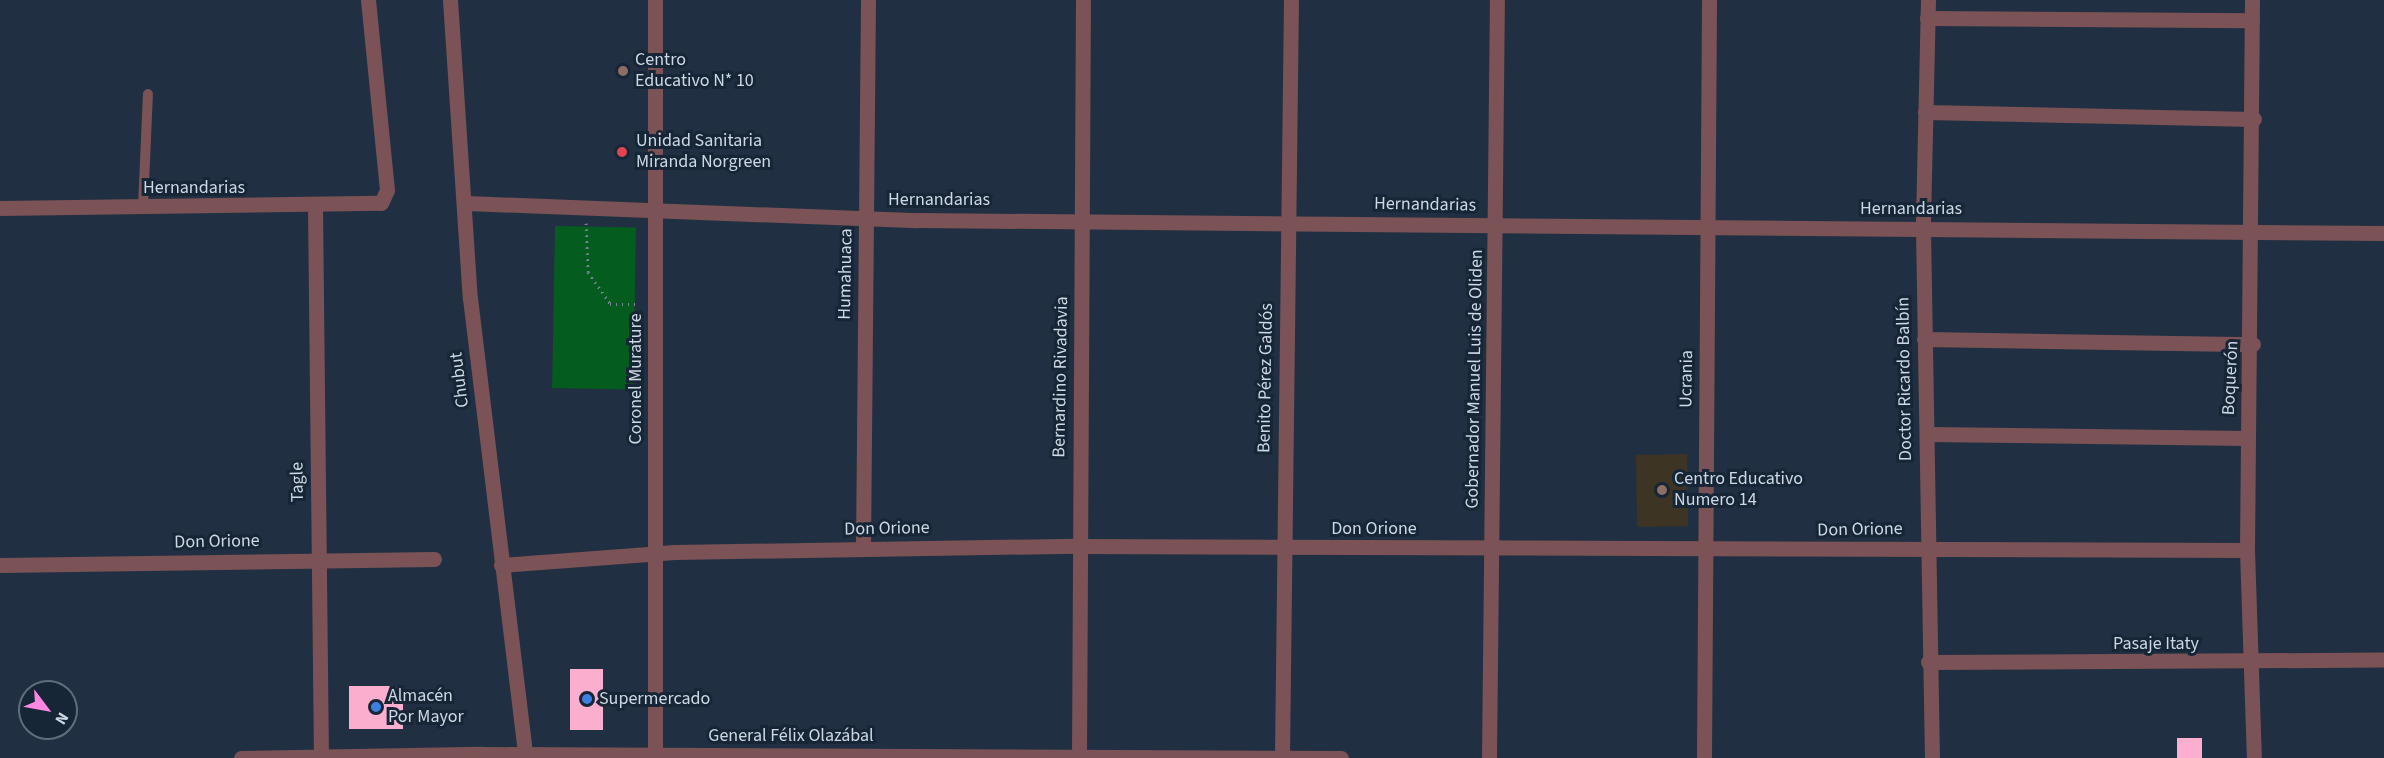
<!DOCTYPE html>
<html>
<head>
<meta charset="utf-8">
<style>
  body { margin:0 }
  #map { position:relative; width:2384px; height:758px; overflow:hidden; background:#203042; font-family:"Source Sans 3",sans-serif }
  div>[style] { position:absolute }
  .education>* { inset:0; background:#3e3424; transform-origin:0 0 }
  .green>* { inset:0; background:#045d1f; transform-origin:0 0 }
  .building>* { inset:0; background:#fbaece; transform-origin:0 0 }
  .path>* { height:3px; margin-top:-1.5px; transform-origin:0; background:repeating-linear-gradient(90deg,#778493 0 1.5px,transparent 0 6px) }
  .service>* { height:10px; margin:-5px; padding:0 5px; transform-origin:5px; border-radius:5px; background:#7b5255 }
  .minor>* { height:15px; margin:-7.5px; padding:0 7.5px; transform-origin:7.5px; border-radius:7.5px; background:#7b5255 }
  .tertiary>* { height:15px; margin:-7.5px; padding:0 7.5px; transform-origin:7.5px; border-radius:7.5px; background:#7b5255 }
  .dots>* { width:16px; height:16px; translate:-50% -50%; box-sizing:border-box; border:3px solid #162637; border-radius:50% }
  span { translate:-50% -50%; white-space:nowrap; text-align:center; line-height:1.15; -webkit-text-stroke:6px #162637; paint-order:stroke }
  .poi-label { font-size:18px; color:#ced8e4 }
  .left { translate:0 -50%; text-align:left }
  .street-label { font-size:18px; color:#ced8e4 }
  .north { position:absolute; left:18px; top:680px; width:60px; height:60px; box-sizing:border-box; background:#162637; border:2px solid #606d7c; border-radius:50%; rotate:122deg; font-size:16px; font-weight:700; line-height:24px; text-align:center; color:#ced8e4 }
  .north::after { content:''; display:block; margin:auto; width:21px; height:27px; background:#fd86e2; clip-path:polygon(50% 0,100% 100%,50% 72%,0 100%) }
</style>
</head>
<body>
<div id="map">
  <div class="education">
    <div style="left:1687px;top:454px;width:72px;height:51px;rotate:89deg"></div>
  </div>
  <div class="green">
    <div style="left:555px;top:226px;width:81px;height:162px;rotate:1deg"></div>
  </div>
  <div class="building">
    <div style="left:570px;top:669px;width:33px;height:61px"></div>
    <div style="left:349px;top:686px;width:54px;height:43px"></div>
    <div style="left:2177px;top:738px;width:25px;height:20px"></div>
  </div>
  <div class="path">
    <div style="left:586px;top:223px;width:49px;rotate:87.7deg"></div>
    <div style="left:588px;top:272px;width:39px;rotate:55deg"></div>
    <div style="left:610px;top:304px;width:29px"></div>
  </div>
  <div class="service">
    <div style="left:143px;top:207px;width:113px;rotate:-87.5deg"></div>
  </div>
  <div class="minor">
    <div style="left:450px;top:0;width:299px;rotate:86.2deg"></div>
    <div style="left:470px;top:298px;width:459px;rotate:83.1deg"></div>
    <div style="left:1928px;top:0;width:229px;rotate:91.3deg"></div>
    <div style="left:1923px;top:229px;width:529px;rotate:89.03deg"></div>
    <div style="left:2252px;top:0;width:550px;rotate:90.52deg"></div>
    <div style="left:2247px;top:550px;width:208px;rotate:88.1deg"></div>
    <div style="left:1927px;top:18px;width:325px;rotate:0.4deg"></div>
    <div style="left:1925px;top:112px;width:329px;rotate:1.2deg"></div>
    <div style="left:466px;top:203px;width:452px;rotate:2.2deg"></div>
    <div style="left:918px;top:220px;width:1466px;rotate:0.51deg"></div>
    <div style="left:315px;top:206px;width:552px;rotate:89.38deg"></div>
    <div style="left:0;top:208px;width:381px;rotate:-0.8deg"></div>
    <div style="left:381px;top:203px;width:14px;rotate:-65deg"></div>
    <div style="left:387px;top:190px;width:191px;rotate:-95.7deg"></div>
    <div style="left:1924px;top:339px;width:329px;rotate:0.9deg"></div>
    <div style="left:1927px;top:434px;width:320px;rotate:0.7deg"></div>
    <div style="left:863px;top:549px;width:549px;rotate:-89.48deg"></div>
    <div style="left:0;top:565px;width:434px;rotate:-0.8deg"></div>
    <div style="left:501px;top:565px;width:174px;rotate:-4.3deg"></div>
    <div style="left:675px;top:552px;width:403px;rotate:-0.9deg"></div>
    <div style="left:1078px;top:546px;width:1169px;rotate:0.2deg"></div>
    <div style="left:1928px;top:662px;width:456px;rotate:-0.3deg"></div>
    <div style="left:1282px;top:756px;width:756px;rotate:-89.32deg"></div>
    <div style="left:655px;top:758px;width:758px;rotate:-90deg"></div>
    <div style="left:1079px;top:758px;width:758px;rotate:-89.7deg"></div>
    <div style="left:1489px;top:758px;width:758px;rotate:-89.4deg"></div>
    <div style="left:1704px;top:758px;width:758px;rotate:-89.62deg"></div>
  </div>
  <div class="tertiary">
    <div style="left:241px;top:758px;width:240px;rotate:-1deg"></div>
    <div style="left:481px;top:754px;width:860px;rotate:0.27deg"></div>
  </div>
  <div class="dots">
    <div style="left:623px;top:71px;background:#8d6e63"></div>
    <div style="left:622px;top:152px;background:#e0444e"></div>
    <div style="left:1662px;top:490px;background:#8d6e63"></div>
    <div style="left:587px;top:699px;background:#3f7fe0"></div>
    <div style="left:376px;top:707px;background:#3f7fe0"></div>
  </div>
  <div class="poi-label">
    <span class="left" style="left:635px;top:71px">Centro<br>Educativo N* 10</span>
    <span class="left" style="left:636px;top:152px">Unidad Sanitaria<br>Miranda Norgreen</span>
    <span class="left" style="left:1674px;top:490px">Centro Educativo<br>Numero 14</span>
    <span class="left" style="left:388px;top:707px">Almacén<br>Por Mayor</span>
    <span class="left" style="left:599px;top:699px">Supermercado</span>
  </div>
  <div class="street-label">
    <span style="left:194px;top:188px">Hernandarias</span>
    <span style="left:939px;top:200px">Hernandarias</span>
    <span style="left:1425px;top:205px;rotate:1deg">Hernandarias</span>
    <span style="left:1911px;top:209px">Hernandarias</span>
    <span style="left:846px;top:274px;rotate:-89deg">Humahuaca</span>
    <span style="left:1061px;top:377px;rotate:-89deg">Bernardino Rivadavia</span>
    <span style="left:1266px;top:378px;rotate:-89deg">Benito Pérez Galdós</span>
    <span style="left:2231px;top:378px;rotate:-87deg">Boquerón</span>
    <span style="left:636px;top:379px;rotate:-90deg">Coronel Murature</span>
    <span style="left:1475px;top:379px;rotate:-89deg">Gobernador Manuel Luis de Oliden</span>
    <span style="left:1687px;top:379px;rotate:-89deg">Ucrania</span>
    <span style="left:1905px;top:379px;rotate:-91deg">Doctor Ricardo Balbín</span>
    <span style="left:460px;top:380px;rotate:-97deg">Chubut</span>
    <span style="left:298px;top:482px;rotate:-91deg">Tagle</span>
    <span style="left:887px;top:529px;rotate:-1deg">Don Orione</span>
    <span style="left:1374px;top:529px">Don Orione</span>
    <span style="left:1860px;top:530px;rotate:-1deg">Don Orione</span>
    <span style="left:217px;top:542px;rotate:-1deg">Don Orione</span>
    <span style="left:2156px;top:644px">Pasaje Itaty</span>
    <span style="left:791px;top:736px">General Félix Olazábal</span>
  </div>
  <div class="north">N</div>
</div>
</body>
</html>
